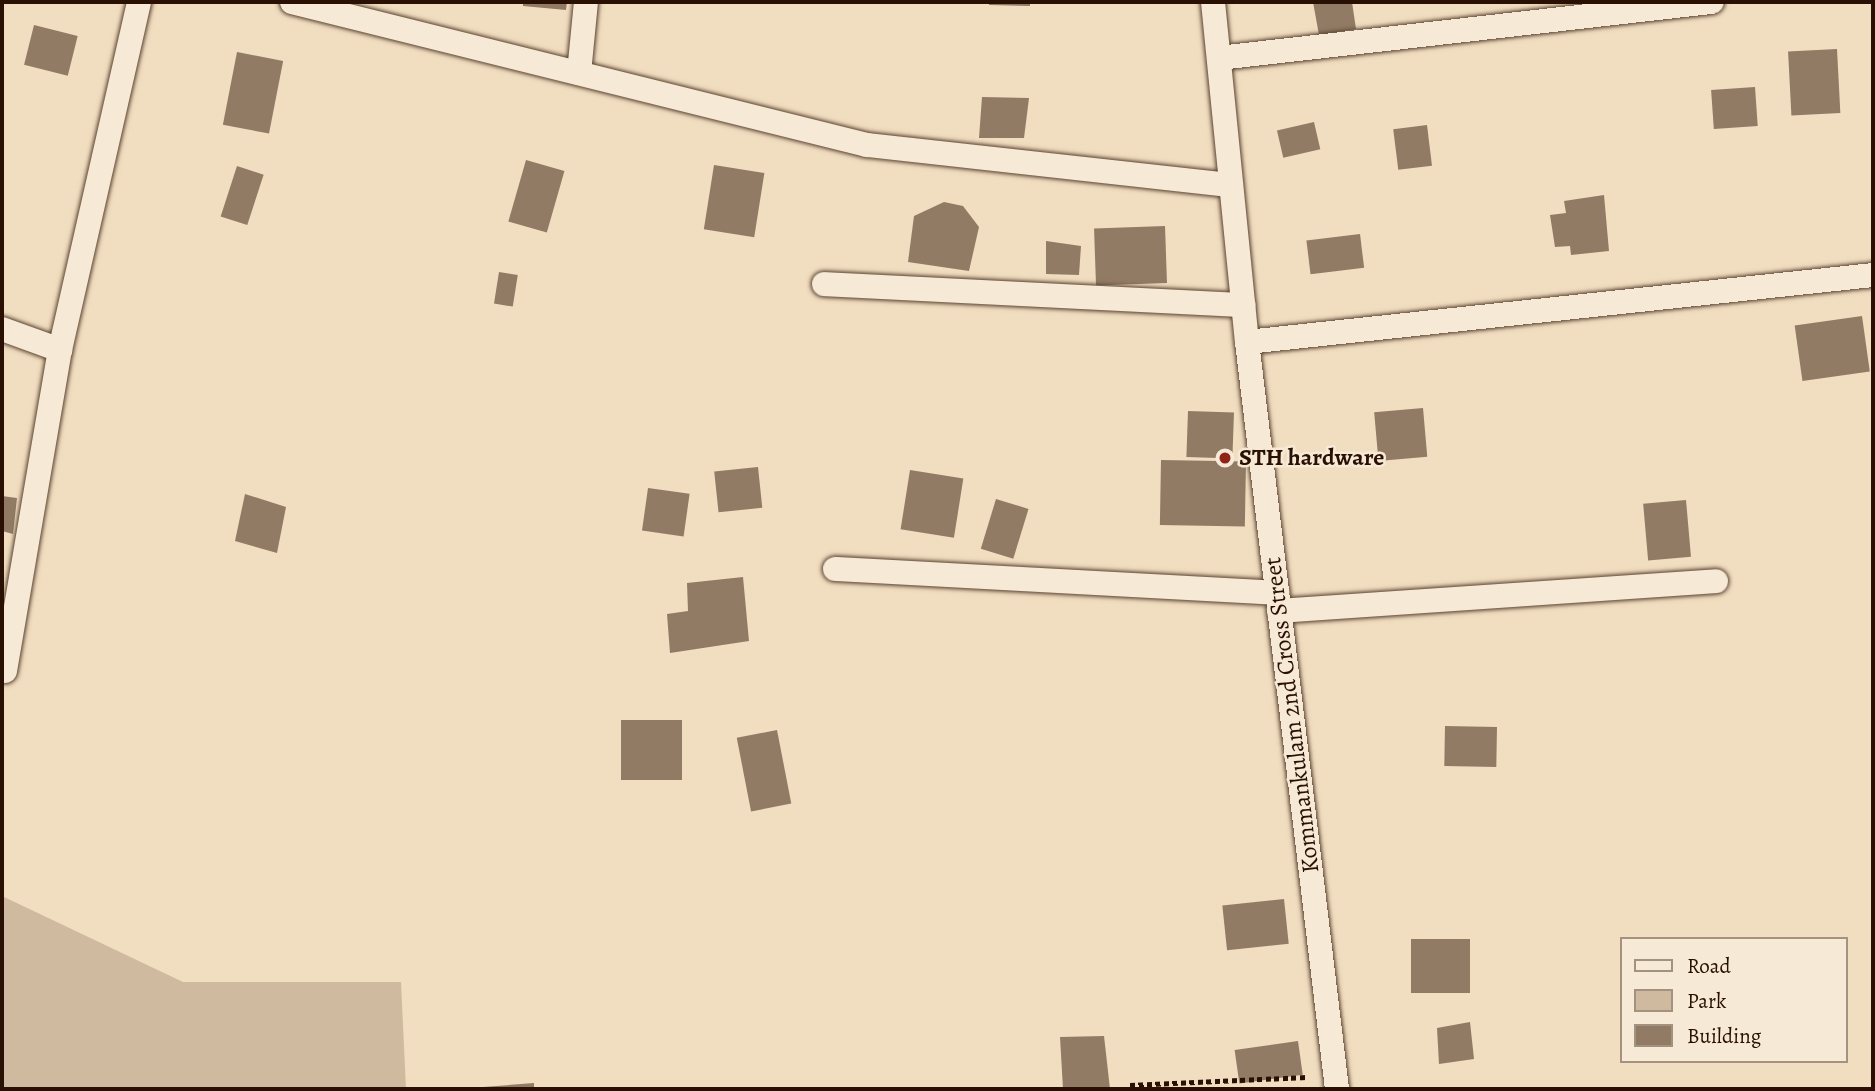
<!DOCTYPE html>
<html>
<head>
<meta charset="utf-8">
<style>
  body { margin:0 }
  #map { position:relative; width:1875px; height:1091px; overflow:hidden; background:#f1ddbf; font-family:Alegreya,serif }
  div>[style] { position:absolute }
  .green>* { inset:0; background:#cfba9f }
  .building>* { inset:0; background:#917b65; transform-origin:0 0 }
  .path>* { height:4.5px; margin-top:-2.25px; transform-origin:0; background:repeating-linear-gradient(90deg,#291003 0 5px,transparent 0 8.5px) }
  .roads { filter:drop-shadow(0 0 2px #5b4332) drop-shadow(0 0 2px #5b4332) }
  .minor>* { height:24px; margin:-12px; padding:0 12px; transform-origin:12px; border-radius:12px; background:#f6e9d5 }
  .dots>* { width:19px; height:19px; translate:-50% -50%; box-sizing:border-box; border:4px solid #f6e9d5; border-radius:50% }
  span { translate:-50% -50%; white-space:nowrap; text-align:center; line-height:1.15; -webkit-text-stroke:5px #f6e9d5; paint-order:stroke }
  .poi-label { font-size:24px; color:#291003; font-weight:700 }
  .left { translate:0 -50%; text-align:left }
  .street-label { font-size:24px; color:#291003 }
  .frame { position:absolute; inset:0; border:4px solid #291003; pointer-events:none }
  .legend { position:absolute; left:1620px; top:937px; width:228px; height:126px; box-sizing:border-box; background:#f6e9d5; border:2px solid #a49281; margin:0; padding:9px 12px; list-style:none; font-size:21px; color:#291003 }
  .legend li { display:flex; align-items:center; gap:14px; height:35px }
  .legend b { width:35px; border:2px solid #a49281 }
</style>
</head>
<body>
<div id="map">
  <div class="green">
    <div style="clip-path:polygon(2px 896px,183px 982px,401px 982px,406px 1089px,2px 1089px)"></div>
  </div>
  <div class="building">
    <div style="clip-path:polygon(523px 2px,567px 2px,566px 10px,523px 6px)"></div>
    <div style="clip-path:polygon(989px 2px,1030px 2px,1030px 6px,989px 5px)"></div>
    <div style="clip-path:polygon(1313px 2px,1352px 2px,1356px 29px,1319px 35px)"></div>
    <div style="left:34px;top:25px;width:45px;height:41px;rotate:14deg"></div>
    <div style="left:1837px;top:49px;width:64px;height:49px;rotate:87deg"></div>
    <div style="left:237px;top:52px;width:47px;height:74px;rotate:11deg"></div>
    <div style="left:1755px;top:87px;width:39px;height:44px;rotate:86deg"></div>
    <div style="clip-path:polygon(982px 97px,1029px 98px,1024px 138px,979px 138px)"></div>
    <div style="left:1314px;top:122px;width:28px;height:38px;rotate:77deg"></div>
    <div style="left:1427px;top:125px;width:41px;height:34px;rotate:83deg"></div>
    <div style="left:526px;top:160px;width:40px;height:64px;rotate:16deg"></div>
    <div style="left:714px;top:165px;width:51px;height:65px;rotate:9deg"></div>
    <div style="left:237px;top:166px;width:28px;height:53px;rotate:18deg"></div>
    <div style="clip-path:polygon(1604px 195px,1609px 251px,1571px 255px,1570px 246px,1555px 247px,1550px 215px,1566px 213px,1564px 201px)"></div>
    <div style="clip-path:polygon(944px 202px,963px 206px,979px 227px,969px 271px,908px 262px,914px 216px)"></div>
    <div style="left:1165px;top:226px;width:57px;height:71px;rotate:88deg"></div>
    <div style="left:1360px;top:234px;width:34px;height:54px;rotate:83deg"></div>
    <div style="clip-path:polygon(1046px 241px,1081px 246px,1079px 275px,1046px 274px)"></div>
    <div style="left:499px;top:272px;width:19px;height:32px;rotate:9deg"></div>
    <div style="left:1862px;top:316px;width:56px;height:68px;rotate:82deg"></div>
    <div style="left:1423px;top:408px;width:49px;height:49px;rotate:85deg"></div>
    <div style="left:1188px;top:411px;width:46px;height:46px;rotate:2deg"></div>
    <div style="left:1161px;top:460px;width:85px;height:65px;rotate:1deg"></div>
    <div style="left:758px;top:467px;width:41px;height:44px;rotate:84deg"></div>
    <div style="left:910px;top:470px;width:54px;height:60px;rotate:9deg"></div>
    <div style="left:648px;top:488px;width:42px;height:43px;rotate:8deg"></div>
    <div style="clip-path:polygon(245px 494px,286px 507px,277px 553px,235px 541px)"></div>
    <div style="clip-path:polygon(2px 496px,17px 498px,13px 534px,2px 531px)"></div>
    <div style="left:996px;top:499px;width:34px;height:52px;rotate:17deg"></div>
    <div style="left:1686px;top:500px;width:57px;height:43px;rotate:85deg"></div>
    <div style="clip-path:polygon(743px 577px,749px 641px,670px 653px,667px 614px,688px 611px,687px 583px)"></div>
    <div style="left:621px;top:720px;width:61px;height:60px"></div>
    <div style="left:1445px;top:726px;width:52px;height:40px;rotate:1deg"></div>
    <div style="left:777px;top:730px;width:75px;height:41px;rotate:79deg"></div>
    <div style="left:1284px;top:899px;width:45px;height:62px;rotate:84deg"></div>
    <div style="left:1411px;top:939px;width:59px;height:54px"></div>
    <div style="clip-path:polygon(1470px 1022px,1474px 1059px,1439px 1064px,1437px 1028px)"></div>
    <div style="clip-path:polygon(1104px 1036px,1110px 1089px,1063px 1089px,1060px 1037px)"></div>
    <div style="left:1298px;top:1041px;width:34px;height:64px;rotate:82deg"></div>
    <div style="clip-path:polygon(534px 1083px,534px 1089px,483px 1087px)"></div>
  </div>
  <div class="path">
    <div style="left:1130px;top:1085px;width:177px;rotate:-2.6deg"></div>
  </div>
  <div class="roads">
    <div class="minor">
      <div style="left:292px;top:2px;width:593px;rotate:13.97deg"></div>
      <div style="left:867px;top:145px;width:366px;rotate:6.3deg"></div>
      <div style="left:1213px;top:2px;width:342px;rotate:84.3deg"></div>
      <div style="left:1247px;top:342px;width:752px;rotate:83.13deg"></div>
      <div style="left:1219px;top:58px;width:496px;rotate:-6.5deg"></div>
      <div style="left:579px;top:73px;width:71px;rotate:-84.4deg"></div>
      <div style="left:824px;top:284px;width:420px;rotate:2.9deg"></div>
      <div style="left:2px;top:329px;width:62px;rotate:19.9deg"></div>
      <div style="left:1247px;top:342px;width:630px;rotate:-6.11deg"></div>
      <div style="left:835px;top:569px;width:443px;rotate:3.1deg"></div>
      <div style="left:1279px;top:611px;width:438px;rotate:-3.9deg"></div>
      <div style="left:5px;top:671px;width:326px;rotate:-80.3deg"></div>
      <div style="left:60px;top:350px;width:357px;rotate:-77.2deg"></div>
    </div>
  </div>
  <div class="dots">
    <div style="left:1225px;top:458px;background:#8f2418"></div>
  </div>
  <div class="poi-label">
    <span class="left" style="left:1239px;top:458px">STH hardware</span>
  </div>
  <div class="street-label">
    <span style="left:1292px;top:715px;rotate:-97deg">Kommankulam 2nd Cross Street</span>
  </div>
  <div class="frame"></div>
  <ul class="legend">
  <li><b style="height:9px;background:#f6e9d5"></b>Road</li>
  <li><b style="height:19px;background:#cfba9f"></b>Park</li>
  <li><b style="height:19px;background:#917b65"></b>Building</li>
  </ul>
</div>
</body>
</html>
